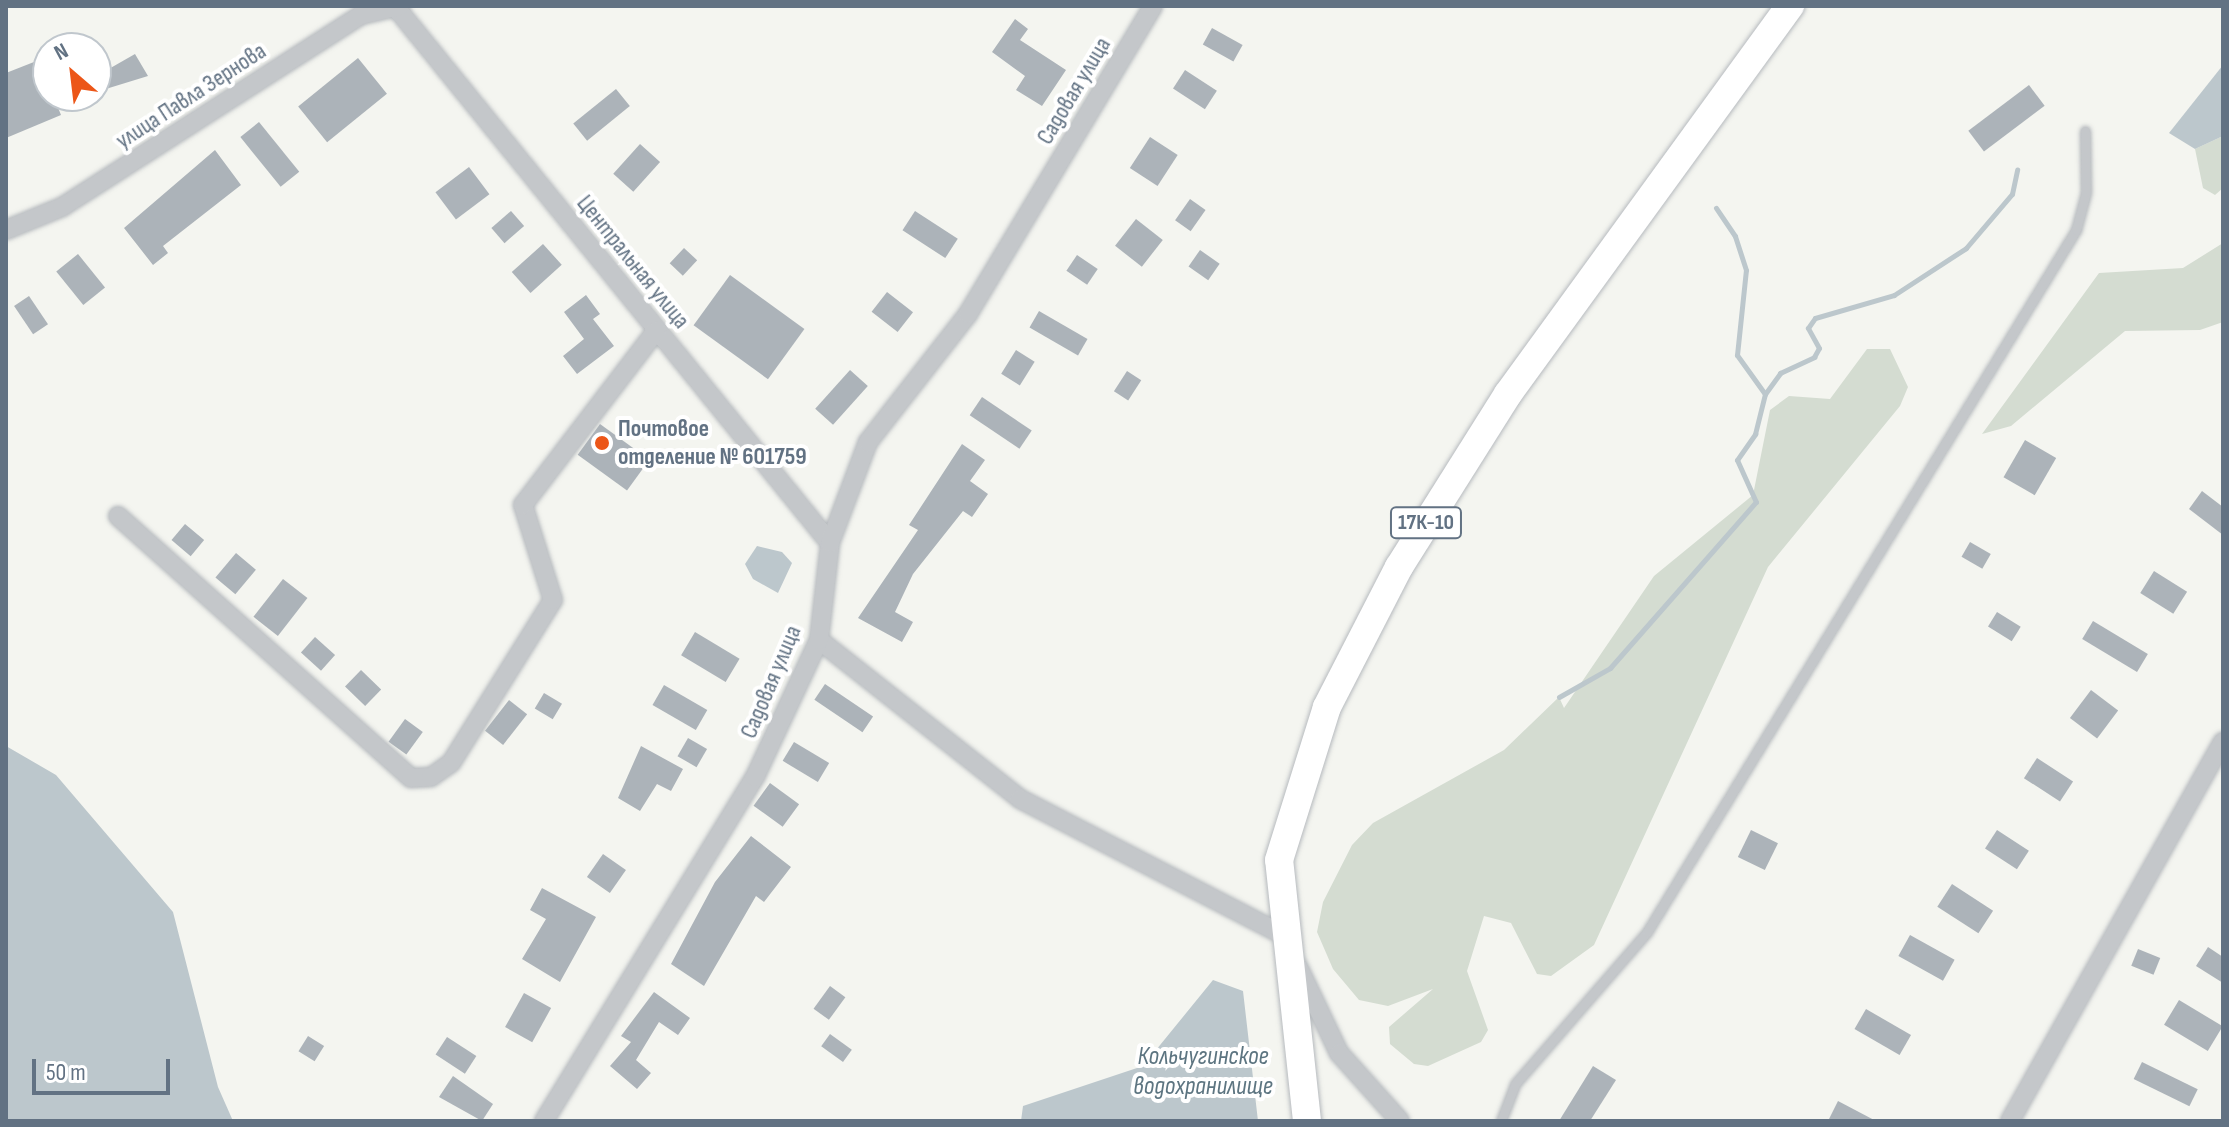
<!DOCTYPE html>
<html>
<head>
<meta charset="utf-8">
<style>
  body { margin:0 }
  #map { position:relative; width:2229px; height:1127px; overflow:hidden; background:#f4f5f0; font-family:"Sofia Sans Condensed",sans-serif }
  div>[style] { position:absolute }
  .green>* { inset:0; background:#d4dcd1 }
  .water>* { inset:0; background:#bcc7cc }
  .stream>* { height:5px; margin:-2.5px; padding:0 2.5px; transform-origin:2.5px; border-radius:2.5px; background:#bcc7cc }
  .building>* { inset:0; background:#acb3b9; transform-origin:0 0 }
  .roads { filter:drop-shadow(0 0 2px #b6babe) drop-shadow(0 0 2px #b6babe) }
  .lane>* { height:9px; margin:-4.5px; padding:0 4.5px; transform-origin:4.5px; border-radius:4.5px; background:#c4c7ca }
  .street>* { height:18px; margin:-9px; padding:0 9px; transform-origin:9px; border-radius:9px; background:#c4c7ca }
  .primary>* { height:28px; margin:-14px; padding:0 14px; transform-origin:14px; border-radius:14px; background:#fff }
  .dots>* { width:22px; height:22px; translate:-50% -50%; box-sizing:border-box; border:4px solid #fff; border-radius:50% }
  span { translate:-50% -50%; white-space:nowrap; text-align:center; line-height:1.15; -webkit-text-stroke:8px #fff; paint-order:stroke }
  .shield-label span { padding:2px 6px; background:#fff; border:2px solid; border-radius:6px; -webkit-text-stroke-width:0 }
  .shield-label { font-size:22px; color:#627283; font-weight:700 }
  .street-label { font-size:24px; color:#627283 }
  .poi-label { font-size:24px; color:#627283; font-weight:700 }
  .left { translate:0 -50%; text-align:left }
  .water-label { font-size:26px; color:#5d7581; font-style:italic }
  .frame { position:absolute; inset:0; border:8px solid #627283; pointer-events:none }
  .north { position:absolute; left:32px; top:32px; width:80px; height:80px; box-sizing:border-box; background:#fff; border:2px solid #c0c7cd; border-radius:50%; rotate:332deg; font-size:22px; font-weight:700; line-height:32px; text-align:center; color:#627283 }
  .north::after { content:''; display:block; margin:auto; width:28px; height:36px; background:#ec5618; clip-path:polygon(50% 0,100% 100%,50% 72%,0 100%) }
  .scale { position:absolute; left:32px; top:1059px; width:138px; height:36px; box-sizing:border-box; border:4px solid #627283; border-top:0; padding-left:10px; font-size:24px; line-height:28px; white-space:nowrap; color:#627283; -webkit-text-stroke:6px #fff; paint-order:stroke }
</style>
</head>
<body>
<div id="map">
  <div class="green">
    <div style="clip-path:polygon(2223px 136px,2223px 188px,2215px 195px,2203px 188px,2195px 149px)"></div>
    <div style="clip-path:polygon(2223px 243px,2223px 322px,2200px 330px,2125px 331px,2011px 426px,1982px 434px,2099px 273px,2183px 268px)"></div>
    <div style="clip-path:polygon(1867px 349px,1890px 349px,1908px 387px,1900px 406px,1768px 567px,1594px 945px,1551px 976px,1537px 974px,1511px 923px,1484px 916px,1467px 971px,1488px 1030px,1481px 1042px,1428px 1066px,1414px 1064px,1390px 1044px,1389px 1027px,1433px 989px,1388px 1006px,1359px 1000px,1333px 969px,1317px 932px,1323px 902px,1352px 845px,1373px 823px,1504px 750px,1559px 697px,1564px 708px,1654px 576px,1753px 495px,1770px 410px,1789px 396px,1830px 399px)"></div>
  </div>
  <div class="water">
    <div style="clip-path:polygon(2223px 65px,2223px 136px,2195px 149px,2169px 133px)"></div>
    <div style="clip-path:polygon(757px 546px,782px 552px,792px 563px,778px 593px,753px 579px,745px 564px)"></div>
    <div style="clip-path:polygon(6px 746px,56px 775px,173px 912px,218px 1087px,233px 1121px,6px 1121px)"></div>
    <div style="clip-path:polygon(1213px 980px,1243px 991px,1258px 1121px,1021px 1121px,1023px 1106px,1143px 1066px)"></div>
  </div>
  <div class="stream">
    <div style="left:1765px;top:394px;width:26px;rotate:-54deg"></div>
    <div style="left:1780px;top:373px;width:38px;rotate:-25deg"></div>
    <div style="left:1814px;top:357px;width:10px;rotate:-61deg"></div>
    <div style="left:1819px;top:348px;width:23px;rotate:-119deg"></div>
    <div style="left:1808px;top:328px;width:12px;rotate:-55deg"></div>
    <div style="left:1815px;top:318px;width:82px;rotate:-16.2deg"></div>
    <div style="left:1894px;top:295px;width:86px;rotate:-33.1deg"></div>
    <div style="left:1966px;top:248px;width:71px;rotate:-49.6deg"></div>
    <div style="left:2012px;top:194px;width:25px;rotate:-78deg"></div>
    <div style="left:1559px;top:697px;width:59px;rotate:-29.6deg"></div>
    <div style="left:1610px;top:668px;width:221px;rotate:-48.7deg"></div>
    <div style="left:1756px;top:502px;width:46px;rotate:-114.3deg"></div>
    <div style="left:1737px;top:460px;width:32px;rotate:-55deg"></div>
    <div style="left:1755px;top:434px;width:41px;rotate:-76deg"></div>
    <div style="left:1765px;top:394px;width:48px;rotate:-125.7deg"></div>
    <div style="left:1737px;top:355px;width:85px;rotate:-84deg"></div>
    <div style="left:1746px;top:270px;width:36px;rotate:-108deg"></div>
    <div style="left:1735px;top:236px;width:34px;rotate:-124deg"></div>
  </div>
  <div class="building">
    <div style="clip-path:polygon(1015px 19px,1028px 29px,1020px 40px,1066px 70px,1042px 106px,1016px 90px,1025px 76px,992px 52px)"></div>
    <div style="left:1212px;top:28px;width:35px;height:19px;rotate:29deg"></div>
    <div style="clip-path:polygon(96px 44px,107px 70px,135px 54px,148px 76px,96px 92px)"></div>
    <div style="left:358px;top:58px;width:46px;height:77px;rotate:51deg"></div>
    <div style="clip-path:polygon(39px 60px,61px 115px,6px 138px,6px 73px)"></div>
    <div style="left:1185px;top:70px;width:38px;height:22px;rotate:33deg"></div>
    <div style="left:2029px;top:85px;width:26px;height:76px;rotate:53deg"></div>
    <div style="left:616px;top:89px;width:22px;height:55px;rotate:51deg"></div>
    <div style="left:259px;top:122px;width:64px;height:24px;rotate:51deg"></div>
    <div style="left:1150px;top:137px;width:33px;height:37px;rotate:33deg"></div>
    <div style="left:640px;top:144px;width:27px;height:40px;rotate:42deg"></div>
    <div style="clip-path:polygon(215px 150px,241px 185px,163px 246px,168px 253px,153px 265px,124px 228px)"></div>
    <div style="left:469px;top:167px;width:34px;height:42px;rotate:53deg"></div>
    <div style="left:1190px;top:199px;width:19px;height:26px;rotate:35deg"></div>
    <div style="left:511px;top:211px;width:20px;height:26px;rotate:49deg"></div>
    <div style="left:915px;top:211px;width:51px;height:23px;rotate:33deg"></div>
    <div style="left:1136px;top:219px;width:34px;height:34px;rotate:38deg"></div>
    <div style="left:543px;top:244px;width:28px;height:42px;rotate:48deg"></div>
    <div style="left:684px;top:248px;width:18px;height:21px;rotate:43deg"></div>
    <div style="left:1200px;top:250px;width:24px;height:20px;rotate:35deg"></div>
    <div style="left:78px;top:254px;width:43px;height:28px;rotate:51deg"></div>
    <div style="left:1077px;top:255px;width:25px;height:19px;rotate:34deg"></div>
    <div style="left:730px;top:275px;width:92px;height:62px;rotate:36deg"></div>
    <div style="left:887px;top:292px;width:33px;height:25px;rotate:38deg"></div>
    <div style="clip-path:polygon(586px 295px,600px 314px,593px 319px,614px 346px,577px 374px,563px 356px,584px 339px,564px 312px)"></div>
    <div style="left:29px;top:296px;width:34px;height:18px;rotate:56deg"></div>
    <div style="left:1039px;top:311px;width:56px;height:19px;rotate:30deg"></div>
    <div style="left:1016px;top:350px;width:22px;height:28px;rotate:32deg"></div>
    <div style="left:850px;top:370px;width:24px;height:52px;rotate:42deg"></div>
    <div style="left:1127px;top:371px;width:17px;height:24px;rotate:33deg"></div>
    <div style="left:982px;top:397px;width:60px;height:22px;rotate:34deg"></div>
    <div style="left:600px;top:424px;width:61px;height:38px;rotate:36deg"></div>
    <div style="left:2025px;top:440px;width:36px;height:43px;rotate:30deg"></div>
    <div style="clip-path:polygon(962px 444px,985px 460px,970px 481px,988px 494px,972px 517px,963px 511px,913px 574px,895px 612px,913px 622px,902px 642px,858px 618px,918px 530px,909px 525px)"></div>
    <div style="clip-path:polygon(2202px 491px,2223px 507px,2223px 535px,2189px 509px)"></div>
    <div style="left:185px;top:524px;width:25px;height:21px;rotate:40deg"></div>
    <div style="left:1970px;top:542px;width:24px;height:17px;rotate:30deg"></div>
    <div style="left:236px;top:553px;width:26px;height:32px;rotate:40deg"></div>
    <div style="left:2154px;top:571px;width:39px;height:26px;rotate:32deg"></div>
    <div style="left:283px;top:579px;width:31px;height:48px;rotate:38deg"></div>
    <div style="left:1997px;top:612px;width:28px;height:17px;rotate:32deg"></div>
    <div style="left:2093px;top:621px;width:64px;height:21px;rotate:31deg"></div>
    <div style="left:695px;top:632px;width:52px;height:27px;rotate:31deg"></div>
    <div style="left:315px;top:637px;width:27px;height:21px;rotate:42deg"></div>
    <div style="left:361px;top:670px;width:28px;height:23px;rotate:44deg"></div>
    <div style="left:825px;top:684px;width:58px;height:19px;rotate:34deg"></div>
    <div style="left:664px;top:685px;width:50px;height:23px;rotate:30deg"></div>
    <div style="left:2091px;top:690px;width:34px;height:35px;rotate:37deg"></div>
    <div style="left:544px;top:693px;width:21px;height:18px;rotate:31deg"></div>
    <div style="left:509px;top:700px;width:23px;height:39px;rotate:38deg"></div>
    <div style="left:405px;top:719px;width:22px;height:28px;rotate:36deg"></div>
    <div style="left:688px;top:738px;width:22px;height:21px;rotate:30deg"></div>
    <div style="left:794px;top:742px;width:41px;height:22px;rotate:31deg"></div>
    <div style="clip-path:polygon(641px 746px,683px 769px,671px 791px,657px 784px,640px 811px,618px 798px)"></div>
    <div style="left:2037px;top:758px;width:43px;height:24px;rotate:33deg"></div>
    <div style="left:770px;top:783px;width:36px;height:28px;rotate:36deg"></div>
    <div style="left:1751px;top:830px;width:30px;height:30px;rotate:26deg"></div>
    <div style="left:1997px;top:830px;width:38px;height:22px;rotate:33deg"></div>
    <div style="clip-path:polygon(751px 836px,791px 867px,764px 902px,756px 896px,704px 986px,671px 964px,715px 882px)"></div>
    <div style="left:603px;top:854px;width:28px;height:28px;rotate:35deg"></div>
    <div style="left:1952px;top:884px;width:49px;height:27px;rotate:33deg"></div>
    <div style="clip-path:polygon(542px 888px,596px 917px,560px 982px,522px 959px,546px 919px,530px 910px)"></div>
    <div style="left:1910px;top:935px;width:51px;height:24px;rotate:29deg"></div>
    <div style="clip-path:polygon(2208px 947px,2223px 957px,2223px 983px,2196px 966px)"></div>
    <div style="left:2138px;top:949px;width:24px;height:18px;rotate:22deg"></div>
    <div style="left:830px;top:986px;width:19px;height:28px;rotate:36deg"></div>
    <div style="clip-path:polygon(654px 992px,690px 1018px,678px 1035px,659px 1022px,636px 1060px,651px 1073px,637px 1089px,610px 1066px,631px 1042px,621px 1036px)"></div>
    <div style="left:524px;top:993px;width:31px;height:39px;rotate:29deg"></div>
    <div style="left:2179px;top:1000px;width:51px;height:29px;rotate:31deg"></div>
    <div style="left:1866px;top:1009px;width:52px;height:23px;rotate:30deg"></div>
    <div style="left:830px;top:1034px;width:27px;height:15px;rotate:36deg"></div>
    <div style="left:308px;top:1036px;width:19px;height:18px;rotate:32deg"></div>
    <div style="left:447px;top:1037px;width:35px;height:21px;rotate:33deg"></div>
    <div style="left:2142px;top:1062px;width:62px;height:19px;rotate:26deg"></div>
    <div style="clip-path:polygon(1593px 1066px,1616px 1080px,1590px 1121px,1559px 1121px)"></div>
    <div style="clip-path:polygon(453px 1076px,493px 1104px,482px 1121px,439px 1097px)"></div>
    <div style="clip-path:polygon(1838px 1101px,1876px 1121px,1828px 1121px)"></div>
  </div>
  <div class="roads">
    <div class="lane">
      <div style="left:1501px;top:1121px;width:40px;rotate:-69deg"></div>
      <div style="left:1515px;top:1084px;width:201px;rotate:-49deg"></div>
      <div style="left:1647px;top:932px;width:823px;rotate:-58.57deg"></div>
      <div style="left:2076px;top:230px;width:39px;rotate:-75deg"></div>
      <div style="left:2086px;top:192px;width:61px;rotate:-90.9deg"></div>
    </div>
    <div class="street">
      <div style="left:398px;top:10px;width:686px;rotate:50.98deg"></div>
      <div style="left:6px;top:230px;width:61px;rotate:-22.3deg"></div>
      <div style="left:62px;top:207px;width:355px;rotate:-32.7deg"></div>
      <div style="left:361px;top:15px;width:40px;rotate:-13deg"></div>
      <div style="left:118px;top:516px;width:393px;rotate:41.8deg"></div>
      <div style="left:411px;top:778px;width:20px;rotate:-3deg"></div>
      <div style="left:431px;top:777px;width:24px;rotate:-35deg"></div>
      <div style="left:451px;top:763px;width:192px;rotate:-58deg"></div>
      <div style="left:553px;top:600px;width:100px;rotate:-107.5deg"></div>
      <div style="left:523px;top:505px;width:220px;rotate:-52.6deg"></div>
      <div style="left:819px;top:640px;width:256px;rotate:38.3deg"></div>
      <div style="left:1020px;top:799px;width:296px;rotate:27.3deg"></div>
      <div style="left:1283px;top:935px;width:131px;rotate:64.6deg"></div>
      <div style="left:1339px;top:1053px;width:91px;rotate:48.1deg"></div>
      <div style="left:544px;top:1121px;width:404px;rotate:-58.5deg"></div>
      <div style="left:755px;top:777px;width:151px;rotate:-65deg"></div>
      <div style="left:819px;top:640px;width:98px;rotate:-83.5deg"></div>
      <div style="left:830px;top:543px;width:108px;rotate:-69.4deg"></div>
      <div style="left:868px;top:442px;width:162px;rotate:-52deg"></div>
      <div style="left:968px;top:314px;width:359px;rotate:-59deg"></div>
      <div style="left:2010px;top:1121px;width:435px;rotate:-60.7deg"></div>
    </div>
    <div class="primary">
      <div style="left:1307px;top:1121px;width:262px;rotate:-96.1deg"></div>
      <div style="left:1279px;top:860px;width:160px;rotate:-72.6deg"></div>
      <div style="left:1327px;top:707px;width:157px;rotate:-62.8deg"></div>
      <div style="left:1399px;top:567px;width:204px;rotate:-57.8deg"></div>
      <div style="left:1508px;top:394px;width:480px;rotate:-54deg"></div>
    </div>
  </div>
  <div class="dots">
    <div style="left:602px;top:443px;background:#ec5618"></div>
  </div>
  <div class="shield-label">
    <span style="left:1426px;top:523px">17К-10</span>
  </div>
  <div class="street-label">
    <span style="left:1074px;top:91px;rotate:-59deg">Садовая улица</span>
    <span style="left:191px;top:96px;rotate:-33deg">улица Павла Зернова</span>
    <span style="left:633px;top:262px;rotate:51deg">Центральная улица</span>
    <span style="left:771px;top:682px;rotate:-67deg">Садовая улица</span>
  </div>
  <div class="poi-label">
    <span class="left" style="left:618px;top:443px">Почтовое<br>отделение № 601759</span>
  </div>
  <div class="water-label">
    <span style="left:1203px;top:1072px">Кольчугинское<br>водохранилище</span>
  </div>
  <div class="frame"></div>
  <div class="north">N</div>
  <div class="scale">50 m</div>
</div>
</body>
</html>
